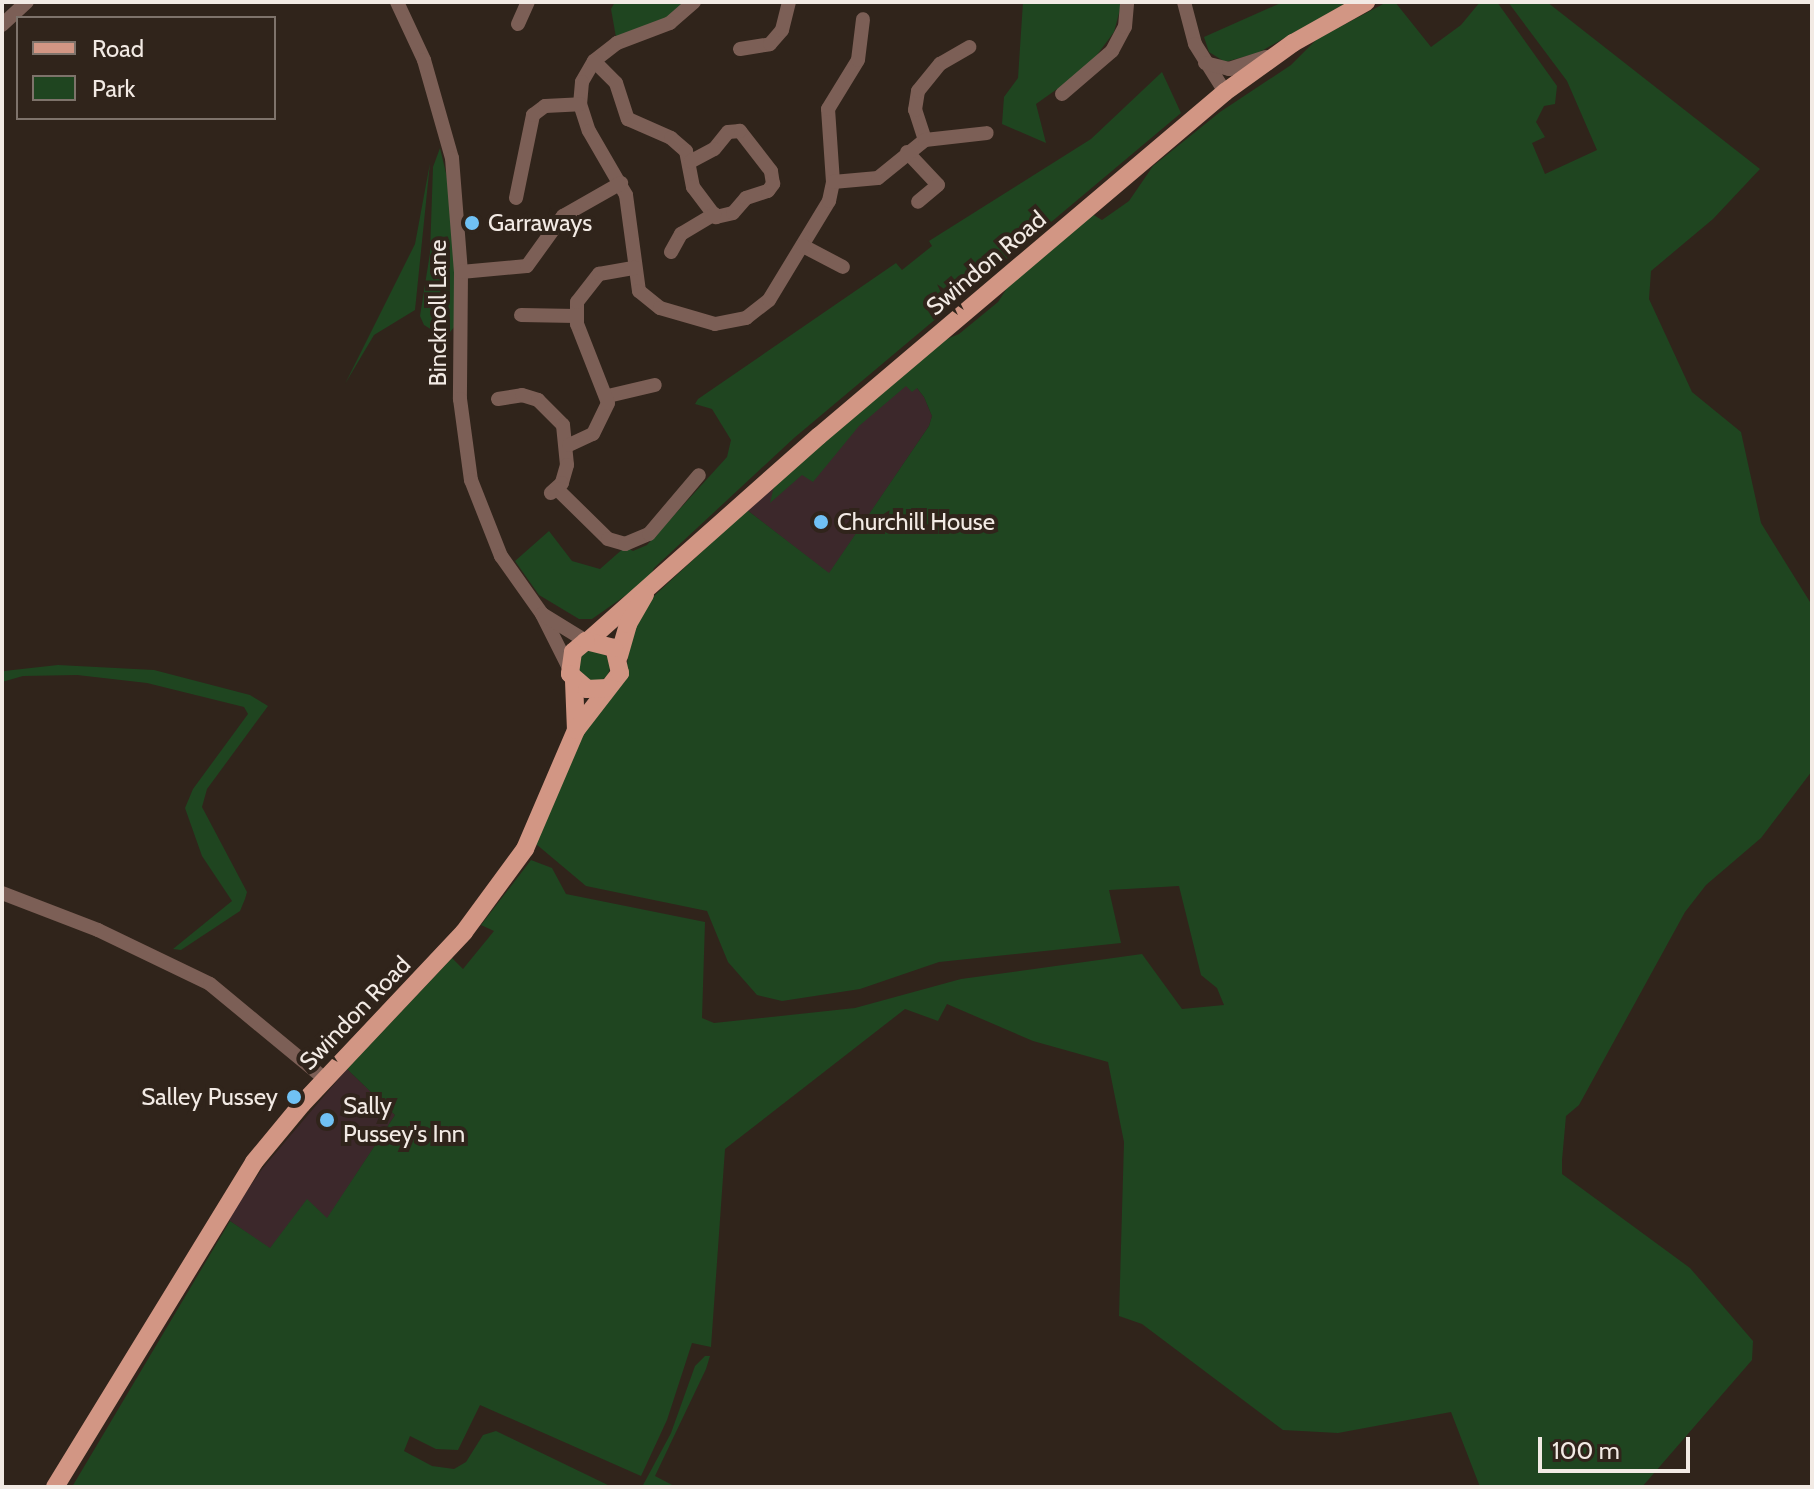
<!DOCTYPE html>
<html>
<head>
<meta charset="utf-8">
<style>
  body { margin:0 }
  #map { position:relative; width:1814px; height:1489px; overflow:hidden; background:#30241b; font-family:Cabin,sans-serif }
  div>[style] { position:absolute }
  .commercial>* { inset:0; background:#3c282b }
  .green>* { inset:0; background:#1f4520 }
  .round { border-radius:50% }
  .minor>* { height:14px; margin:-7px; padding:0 7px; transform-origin:7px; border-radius:7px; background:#7c5f56 }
  .major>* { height:18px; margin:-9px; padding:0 9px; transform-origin:9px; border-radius:9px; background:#d29684 }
  .dots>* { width:22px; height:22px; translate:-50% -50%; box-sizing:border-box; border:4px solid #30241b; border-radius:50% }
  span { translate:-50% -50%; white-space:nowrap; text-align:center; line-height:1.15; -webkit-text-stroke:8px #30241b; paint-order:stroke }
  .poi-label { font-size:24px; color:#f2eae4 }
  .left { translate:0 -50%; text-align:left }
  .right { translate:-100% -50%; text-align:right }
  .street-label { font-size:24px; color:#f2eae4 }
  .frame { position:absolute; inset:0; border:4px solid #f2eae4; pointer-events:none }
  .legend { position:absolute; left:16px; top:16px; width:260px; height:104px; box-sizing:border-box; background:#30241b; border:2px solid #7e736b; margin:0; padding:10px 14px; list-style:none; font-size:24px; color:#f2eae4 }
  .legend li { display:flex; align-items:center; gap:16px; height:40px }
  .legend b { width:40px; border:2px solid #7e736b }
  .scale { position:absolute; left:1538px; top:1437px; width:152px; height:36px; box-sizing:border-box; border:4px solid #f2eae4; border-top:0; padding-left:10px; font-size:24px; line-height:28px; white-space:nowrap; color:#f2eae4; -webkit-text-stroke:6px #30241b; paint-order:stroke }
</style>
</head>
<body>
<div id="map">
  <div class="commercial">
    <div style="clip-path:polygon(902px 369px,924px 397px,932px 416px,929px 426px,829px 574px,747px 510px)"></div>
    <div style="clip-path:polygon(347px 1069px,395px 1115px,327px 1219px,307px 1200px,270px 1249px,230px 1221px,230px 1216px,262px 1169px)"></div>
  </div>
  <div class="green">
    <div style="clip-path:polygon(615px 2px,694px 2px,683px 14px,617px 43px,611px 9px)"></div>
    <div style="clip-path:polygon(1023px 2px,1122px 2px,1114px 32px,1088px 67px,1036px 104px,1046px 143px,1002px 124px,1004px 97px,1018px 78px)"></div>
    <div style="clip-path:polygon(1283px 2px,1348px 2px,1258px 53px,1225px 62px,1209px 52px,1204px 37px)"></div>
    <div style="clip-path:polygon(1387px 2px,1395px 2px,1431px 47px,1461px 25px,1480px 2px,1497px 2px,1557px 86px,1555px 104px,1544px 106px,1536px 122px,1545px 137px,1532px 143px,1545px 174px,1597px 150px,1567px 81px,1508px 2px,1547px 2px,1760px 169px,1713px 219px,1651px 271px,1649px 299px,1692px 392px,1741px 432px,1761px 523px,1810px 602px,1812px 771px,1761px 838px,1706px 885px,1685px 912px,1579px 1105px,1566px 1116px,1562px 1160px,1562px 1174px,1690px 1268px,1753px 1341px,1752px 1360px,1642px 1487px,1480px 1487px,1451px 1412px,1338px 1433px,1283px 1430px,1142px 1324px,1119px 1316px,1124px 1142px,1108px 1062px,1033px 1041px,947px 1004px,938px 1021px,905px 1009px,725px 1149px,711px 1347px,692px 1343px,667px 1420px,641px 1476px,480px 1405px,458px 1450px,436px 1449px,410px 1436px,404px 1451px,432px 1466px,454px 1469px,466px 1462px,483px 1435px,496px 1431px,612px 1487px,72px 1487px,230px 1221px,270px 1248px,307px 1199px,327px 1218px,395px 1115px,347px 1069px,452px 958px,463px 969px,494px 931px,481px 925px,531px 860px,552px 868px,566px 894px,705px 922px,702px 1018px,714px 1023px,855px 1008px,961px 979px,1142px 954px,1182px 1009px,1224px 1005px,1217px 988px,1201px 975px,1179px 886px,1109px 890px,1121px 943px,939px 962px,860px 989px,782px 1001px,757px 995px,728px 962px,707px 911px,586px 886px,536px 844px,589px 719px,625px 681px,631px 634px,654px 596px,747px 510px,829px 573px,929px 426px,932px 416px,924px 397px,917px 388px,912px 392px,906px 386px,859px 426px,813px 482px,802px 475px,770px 503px,774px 486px,940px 342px,959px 334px,998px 302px,1011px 282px,1092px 214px,1102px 220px,1129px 201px,1153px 166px,1220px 112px,1291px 65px,1317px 39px)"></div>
    <div style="clip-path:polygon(1162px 72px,1181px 113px,794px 438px,654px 568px,649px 579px,592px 619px,579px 619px,539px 595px,515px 561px,549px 531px,572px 561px,600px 569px,625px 547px,633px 551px,647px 545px,727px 457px,731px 440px,712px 409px,695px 404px,698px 399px,896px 263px,902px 270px,932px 246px,929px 241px,1091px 139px)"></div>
    <div style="clip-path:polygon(440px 148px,451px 194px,454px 265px,455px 326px,445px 338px,424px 325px,420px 316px,430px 253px,433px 167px)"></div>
    <div style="clip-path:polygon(430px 163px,415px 310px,374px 335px,345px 384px,415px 244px)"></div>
    <div class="round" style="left:578px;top:650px;width:32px;height:32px"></div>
    <div style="clip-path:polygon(58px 665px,154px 670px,250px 695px,268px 706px,207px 789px,202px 807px,247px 892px,245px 899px,240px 911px,181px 950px,173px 949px,232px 901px,202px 856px,185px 808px,193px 789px,248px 714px,244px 707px,147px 683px,77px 675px,23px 676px,2px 682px,4px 671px)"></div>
    <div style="clip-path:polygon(705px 1356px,710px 1356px,706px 1369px,655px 1476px,676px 1487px,642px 1487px,671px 1433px,695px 1366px)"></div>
  </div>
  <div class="minor">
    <div style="left:397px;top:2px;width:64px;rotate:65deg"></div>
    <div style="left:424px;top:60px;width:102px;rotate:74.1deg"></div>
    <div style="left:452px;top:158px;width:114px;rotate:85.5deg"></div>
    <div style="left:461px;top:272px;width:127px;rotate:90.5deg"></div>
    <div style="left:460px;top:399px;width:82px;rotate:82.3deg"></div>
    <div style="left:471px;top:480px;width:82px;rotate:68.5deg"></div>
    <div style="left:501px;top:556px;width:71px;rotate:54.7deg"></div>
    <div style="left:542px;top:614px;width:58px;rotate:63.4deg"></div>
    <div style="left:694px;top:2px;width:32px;rotate:139deg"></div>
    <div style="left:670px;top:23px;width:57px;rotate:159.3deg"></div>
    <div style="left:617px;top:43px;width:29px;rotate:142deg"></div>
    <div style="left:594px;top:61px;width:24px;rotate:120deg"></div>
    <div style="left:582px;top:82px;width:22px;rotate:95deg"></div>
    <div style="left:580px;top:104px;width:28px;rotate:72deg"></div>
    <div style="left:589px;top:131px;width:74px;rotate:60deg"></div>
    <div style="left:626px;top:195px;width:97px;rotate:82.3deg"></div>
    <div style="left:639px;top:291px;width:27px;rotate:39deg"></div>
    <div style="left:660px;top:308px;width:57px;rotate:16.2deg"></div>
    <div style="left:715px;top:324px;width:32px;rotate:-11deg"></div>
    <div style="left:746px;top:318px;width:29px;rotate:-38deg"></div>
    <div style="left:769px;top:300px;width:116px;rotate:-58.8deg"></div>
    <div style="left:829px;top:201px;width:19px;rotate:-78deg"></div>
    <div style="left:833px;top:182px;width:73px;rotate:-93.9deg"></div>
    <div style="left:828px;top:109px;width:57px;rotate:-58.5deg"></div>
    <div style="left:858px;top:60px;width:41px;rotate:-83deg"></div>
    <div style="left:1184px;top:2px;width:43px;rotate:75.3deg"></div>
    <div style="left:1195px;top:44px;width:57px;rotate:58deg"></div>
    <div style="left:518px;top:24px;width:24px;rotate:-66deg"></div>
    <div style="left:2px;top:25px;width:34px;rotate:-43deg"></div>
    <div style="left:740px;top:49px;width:30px;rotate:-9deg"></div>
    <div style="left:770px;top:44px;width:18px;rotate:-49deg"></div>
    <div style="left:782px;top:30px;width:29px;rotate:-76deg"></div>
    <div style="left:594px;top:61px;width:31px;rotate:45deg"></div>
    <div style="left:616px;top:83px;width:38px;rotate:72deg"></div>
    <div style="left:628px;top:119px;width:47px;rotate:23.8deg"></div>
    <div style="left:671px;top:138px;width:20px;rotate:41deg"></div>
    <div style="left:686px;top:151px;width:37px;rotate:79deg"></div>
    <div style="left:693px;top:187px;width:38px;rotate:53deg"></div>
    <div style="left:716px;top:217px;width:17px;rotate:-13deg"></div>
    <div style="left:733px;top:213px;width:20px;rotate:-49deg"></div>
    <div style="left:746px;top:198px;width:23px;rotate:-18deg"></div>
    <div style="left:768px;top:191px;width:9px;rotate:-54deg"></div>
    <div style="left:773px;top:184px;width:13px;rotate:-99deg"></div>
    <div style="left:771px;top:171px;width:51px;rotate:-127.8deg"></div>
    <div style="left:740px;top:131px;width:12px;rotate:175deg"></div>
    <div style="left:728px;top:132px;width:22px;rotate:129deg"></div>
    <div style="left:714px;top:149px;width:26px;rotate:152deg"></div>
    <div style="left:1205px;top:63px;width:25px;rotate:14deg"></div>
    <div style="left:1229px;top:69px;width:39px;rotate:-18deg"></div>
    <div style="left:1062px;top:94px;width:66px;rotate:-40.7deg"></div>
    <div style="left:1112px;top:51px;width:27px;rotate:-62deg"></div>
    <div style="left:1125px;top:27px;width:25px;rotate:-85deg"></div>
    <div style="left:925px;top:140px;width:32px;rotate:-108deg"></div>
    <div style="left:915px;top:110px;width:19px;rotate:-81deg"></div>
    <div style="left:918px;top:91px;width:35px;rotate:-51deg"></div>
    <div style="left:940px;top:64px;width:34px;rotate:-30deg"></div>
    <div style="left:907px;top:152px;width:45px;rotate:46.8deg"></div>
    <div style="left:938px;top:185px;width:26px;rotate:140deg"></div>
    <div style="left:833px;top:182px;width:45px;rotate:-5.1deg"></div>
    <div style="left:878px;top:178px;width:60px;rotate:-39deg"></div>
    <div style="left:925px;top:140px;width:62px;rotate:-6.4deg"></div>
    <div style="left:516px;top:198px;width:85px;rotate:-78.4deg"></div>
    <div style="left:533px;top:115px;width:15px;rotate:-37deg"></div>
    <div style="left:545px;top:106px;width:35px;rotate:-3deg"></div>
    <div style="left:803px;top:246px;width:45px;rotate:27.7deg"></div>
    <div style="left:671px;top:252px;width:21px;rotate:-61deg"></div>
    <div style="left:681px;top:234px;width:39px;rotate:-31deg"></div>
    <div style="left:461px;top:272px;width:66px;rotate:-5.2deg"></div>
    <div style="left:527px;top:266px;width:62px;rotate:-54.2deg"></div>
    <div style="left:563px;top:216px;width:67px;rotate:-29.6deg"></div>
    <div style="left:521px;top:315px;width:55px;rotate:1deg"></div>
    <div style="left:608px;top:396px;width:48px;rotate:-13.2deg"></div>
    <div style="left:498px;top:399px;width:24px;rotate:-9deg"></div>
    <div style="left:522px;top:395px;width:17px;rotate:17deg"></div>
    <div style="left:538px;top:400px;width:35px;rotate:45deg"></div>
    <div style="left:563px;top:425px;width:40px;rotate:84.3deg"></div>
    <div style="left:567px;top:465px;width:19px;rotate:106deg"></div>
    <div style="left:562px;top:483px;width:15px;rotate:138deg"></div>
    <div style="left:569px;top:445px;width:26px;rotate:-25deg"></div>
    <div style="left:593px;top:434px;width:34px;rotate:-64deg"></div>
    <div style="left:608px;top:403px;width:85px;rotate:-111.4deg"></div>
    <div style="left:577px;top:324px;width:22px;rotate:-90deg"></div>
    <div style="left:577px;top:302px;width:36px;rotate:-52deg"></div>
    <div style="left:599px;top:274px;width:36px;rotate:-10deg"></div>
    <div style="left:557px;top:489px;width:71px;rotate:44.4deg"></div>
    <div style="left:608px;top:539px;width:18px;rotate:16deg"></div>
    <div style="left:625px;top:544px;width:26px;rotate:-23deg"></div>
    <div style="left:649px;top:534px;width:77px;rotate:-49.7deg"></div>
    <div style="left:542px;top:614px;width:52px;rotate:31.5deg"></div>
    <div style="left:2px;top:893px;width:103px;rotate:21.1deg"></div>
    <div style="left:98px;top:930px;width:124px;rotate:25.7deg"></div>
    <div style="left:210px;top:984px;width:149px;rotate:39.6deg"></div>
  </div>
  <div class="major">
    <div style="left:589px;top:640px;width:307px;rotate:-41.6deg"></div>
    <div style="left:819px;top:436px;width:532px;rotate:-40.27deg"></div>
    <div style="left:1225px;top:92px;width:84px;rotate:-35.8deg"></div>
    <div style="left:1293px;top:43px;width:84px;rotate:-29.3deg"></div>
    <div style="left:619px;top:656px;width:33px;rotate:-74deg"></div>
    <div style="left:628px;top:624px;width:34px;rotate:-60deg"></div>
    <div style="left:574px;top:681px;width:49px;rotate:87.7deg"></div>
    <div style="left:55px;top:1487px;width:381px;rotate:-58.5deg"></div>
    <div style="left:254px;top:1162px;width:75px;rotate:-50.4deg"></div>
    <div style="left:302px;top:1104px;width:236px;rotate:-46.7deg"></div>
    <div style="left:464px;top:932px;width:103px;rotate:-53.7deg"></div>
    <div style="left:525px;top:849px;width:129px;rotate:-66.8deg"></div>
    <div style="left:576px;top:730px;width:72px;rotate:-52.3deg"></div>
    <div style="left:620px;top:673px;width:26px;rotate:-103deg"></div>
    <div style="left:614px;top:648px;width:29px;rotate:-166deg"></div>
    <div style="left:586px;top:641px;width:17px;rotate:140deg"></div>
    <div style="left:573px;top:652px;width:22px;rotate:98deg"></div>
    <div style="left:570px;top:674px;width:23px;rotate:41deg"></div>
    <div style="left:587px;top:689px;width:20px;rotate:-3deg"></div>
  </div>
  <div class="dots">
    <div style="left:472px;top:223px;background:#70c1f4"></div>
    <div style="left:821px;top:522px;background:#70c1f4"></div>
    <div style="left:294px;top:1097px;background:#70c1f4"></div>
    <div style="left:327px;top:1120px;background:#70c1f4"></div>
  </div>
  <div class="poi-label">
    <span class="left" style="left:488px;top:223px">Garraways</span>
    <span class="left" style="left:837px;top:522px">Churchill House</span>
    <span class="right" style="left:278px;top:1097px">Salley Pussey</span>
    <span class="left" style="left:343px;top:1120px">Sally<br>Pussey's Inn</span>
  </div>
  <div class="street-label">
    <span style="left:986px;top:263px;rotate:-40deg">Swindon Road</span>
    <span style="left:438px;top:313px;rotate:-90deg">Bincknoll Lane</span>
    <span style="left:355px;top:1013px;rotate:-46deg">Swindon Road</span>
  </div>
  <div class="frame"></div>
  <ul class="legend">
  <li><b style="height:10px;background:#d29684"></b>Road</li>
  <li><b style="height:22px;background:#1f4520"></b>Park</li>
  </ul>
  <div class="scale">100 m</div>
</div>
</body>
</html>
